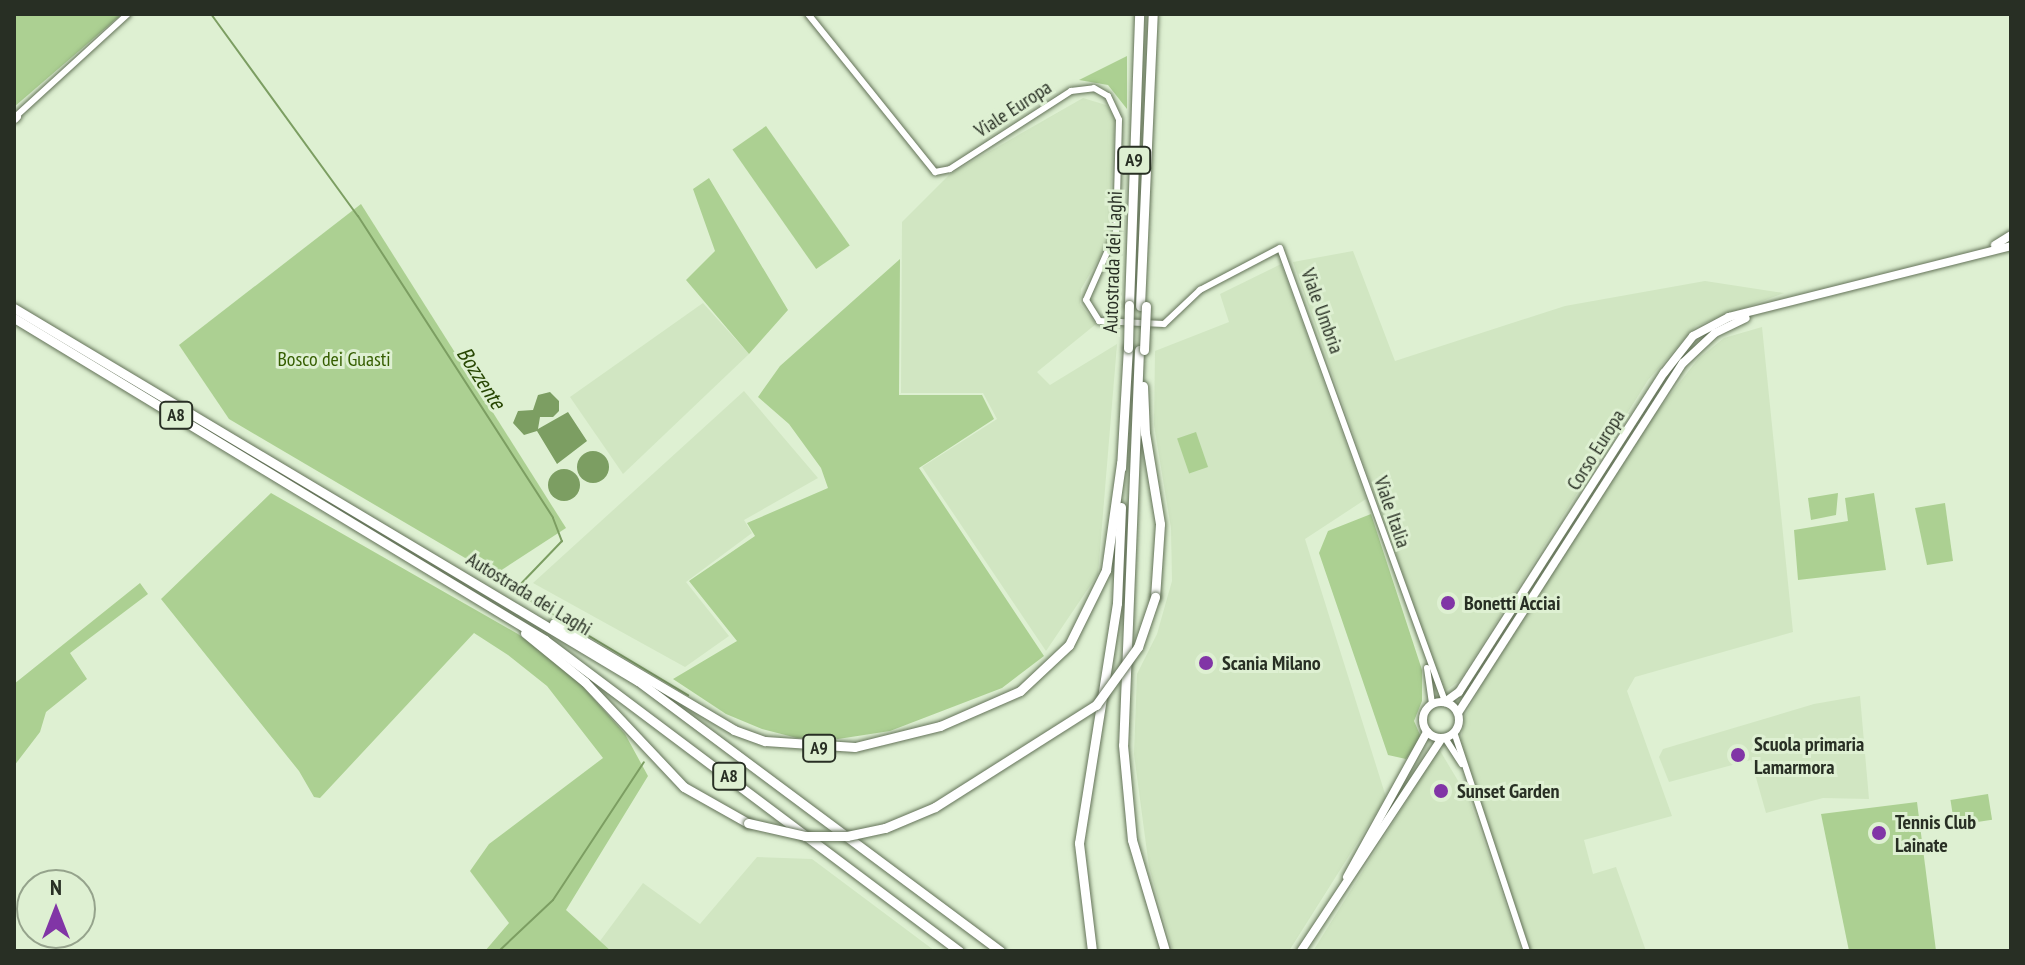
<!DOCTYPE html>
<html>
<head>
<meta charset="utf-8">
<style>
  body { margin:0 }
  #map { position:relative; width:2025px; height:965px; overflow:hidden; background:#def0d2; font-family:"PT Sans Narrow",sans-serif }
  div>[style] { position:absolute }
  .built>* { inset:0; background:#d1e6c2 }
  .green>* { inset:0; background:#acd092; transform-origin:0 0 }
  .water>* { inset:0; background:#7c9e62 }
  .round { border-radius:50% }
  .stream>* { height:2px; margin:-1px; padding:0 1px; transform-origin:1px; border-radius:1px; background:#7c9e62 }
  .roads { filter:drop-shadow(0 0 2px #637258) drop-shadow(0 0 2px #637258) }
  .minor>* { height:6px; margin:-3px; padding:0 3px; transform-origin:3px; border-radius:3px; background:#fff }
  .major>* { height:8px; margin:-4px; padding:0 4px; transform-origin:4px; border-radius:4px; background:#fff }
  .major>.ring { margin:-4px; padding:0; box-sizing:content-box; background:none; border:8px solid #fff; border-radius:50% }
  .highway>* { height:9px; margin:-4.5px; padding:0 4.5px; transform-origin:4.5px; border-radius:4.5px; background:#fff }
  .bridges { filter:drop-shadow(0 0 2px #637258) drop-shadow(0 0 2px #637258) }
  .highway-bridge>* { height:9px; margin:-4.5px; padding:0 4.5px; transform-origin:4.5px; border-radius:4.5px; background:#fff }
  .dots>* { width:22px; height:22px; translate:-50% -50%; box-sizing:border-box; border:4px solid #def0d2; border-radius:50% }
  span { translate:-50% -50%; white-space:nowrap; text-align:center; line-height:1.15; -webkit-text-stroke:6px #def0d2; paint-order:stroke }
  .shield-label span { padding:2px 6px; background:#def0d2; border:2px solid; border-radius:6px; -webkit-text-stroke-width:0 }
  .shield-label { font-size:18px; color:#282f24; font-weight:700 }
  .street-label { font-size:20px; color:#282f24 }
  .park-label { font-size:20px; color:#355e00 }
  .poi-label { font-size:20px; color:#282f24; font-weight:700 }
  .left { translate:0 -50%; text-align:left }
  .water-label { font-size:22px; color:#274602; font-style:italic }
  .frame { position:absolute; inset:0; border:16px solid #282f24; pointer-events:none }
  .north { position:absolute; left:16px; top:869px; width:80px; height:80px; box-sizing:border-box; background:#def0d2; border:2px solid #95a38c; border-radius:50%; rotate:0deg; font-size:22px; font-weight:700; line-height:32px; text-align:center; color:#282f24 }
  .north::after { content:''; display:block; margin:auto; width:28px; height:36px; background:#8135a6; clip-path:polygon(50% 0,100% 100%,50% 72%,0 100%) }
</style>
</head>
<body>
<div id="map">
  <div class="built">
    <div style="clip-path:polygon(1083px 98px,1106px 105px,1115px 117px,1108px 243px,1081px 289px,1080px 304px,1096px 324px,1037px 372px,1050px 385px,1117px 344px,1098px 574px,1046px 651px,922px 467px,997px 419px,983px 393px,901px 393px,902px 222px,950px 174px)"></div>
    <div style="clip-path:polygon(1353px 251px,1395px 361px,1565px 306px,1705px 281px,1784px 293px,1696px 326px,1648px 380px,1460px 680px,1444px 692px,1293px 262px)"></div>
    <div style="clip-path:polygon(1281px 264px,1366px 499px,1305px 539px,1386px 797px,1289px 951px,1173px 951px,1149px 867px,1134px 754px,1137px 674px,1157px 634px,1172px 581px,1171px 528px,1154px 425px,1155px 351px,1229px 322px,1220px 294px)"></div>
    <div style="clip-path:polygon(703px 303px,749px 354px,623px 474px,570px 397px)"></div>
    <div style="clip-path:polygon(1762px 327px,1793px 632px,1635px 677px,1627px 691px,1672px 816px,1584px 840px,1593px 874px,1616px 867px,1646px 951px,1530px 951px,1460px 745px,1465px 716px,1501px 649px,1652px 418px,1698px 359px,1724px 338px)"></div>
    <div style="clip-path:polygon(744px 391px,818px 478px,744px 520px,752px 533px,686px 582px,729px 636px,685px 667px,533px 583px)"></div>
    <div style="clip-path:polygon(1860px 696px,1869px 799px,1823px 798px,1766px 813px,1751px 760px,1669px 782px,1659px 757px,1663px 749px,1814px 704px)"></div>
    <div style="clip-path:polygon(1439px 749px,1469px 799px,1522px 951px,1313px 951px)"></div>
    <div style="clip-path:polygon(757px 857px,812px 859px,935px 951px,611px 951px,600px 941px,643px 883px,700px 924px)"></div>
  </div>
  <div class="green">
    <div style="clip-path:polygon(14px 14px,122px 14px,14px 107px)"></div>
    <div style="clip-path:polygon(1127px 56px,1127px 109px,1108px 85px,1079px 80px)"></div>
    <div style="left:766px;top:126px;width:146px;height:41px;rotate:55deg"></div>
    <div style="clip-path:polygon(709px 178px,788px 310px,749px 354px,686px 280px,715px 251px,693px 189px)"></div>
    <div style="clip-path:polygon(361px 204px,566px 528px,494px 575px,229px 419px,179px 345px)"></div>
    <div style="clip-path:polygon(900px 259px,899px 395px,982px 395px,994px 419px,919px 468px,1044px 656px,1002px 688px,890px 731px,838px 739px,797px 738px,762px 729px,726px 714px,673px 679px,737px 641px,689px 581px,755px 536px,747px 523px,828px 488px,821px 468px,789px 424px,758px 397px,780px 366px)"></div>
    <div style="left:1196px;top:432px;width:37px;height:20px;rotate:71deg"></div>
    <div style="clip-path:polygon(271px 493px,518px 634px,577px 680px,625px 734px,648px 776px,566px 910px,611px 951px,485px 951px,509px 923px,470px 871px,489px 844px,603px 758px,547px 686px,508px 655px,474px 633px,320px 798px,314px 797px,299px 771px,161px 599px)"></div>
    <div style="clip-path:polygon(1838px 493px,1836px 515px,1811px 520px,1808px 498px)"></div>
    <div style="clip-path:polygon(1874px 493px,1886px 570px,1798px 580px,1794px 530px,1848px 521px,1845px 498px)"></div>
    <div style="clip-path:polygon(1945px 503px,1953px 561px,1927px 565px,1915px 508px)"></div>
    <div style="clip-path:polygon(1371px 514px,1422px 670px,1422px 701px,1414px 721px,1421px 737px,1406px 759px,1388px 755px,1319px 553px,1328px 531px)"></div>
    <div style="clip-path:polygon(140px 583px,148px 594px,70px 653px,87px 679px,46px 712px,40px 732px,14px 766px,14px 684px)"></div>
    <div style="left:1988px;top:794px;width:26px;height:38px;rotate:81deg"></div>
    <div style="clip-path:polygon(1917px 802px,1936px 951px,1849px 951px,1821px 814px)"></div>
  </div>
  <div class="water">
    <div style="clip-path:polygon(550px 392px,559px 401px,559px 411px,553px 417px,540px 417px,538px 429px,568px 412px,587px 441px,557px 464px,537px 431px,524px 435px,513px 423px,518px 411px,533px 410px,538px 395px)"></div>
    <div class="round" style="left:577px;top:451px;width:32px;height:32px"></div>
    <div class="round" style="left:548px;top:469px;width:32px;height:32px"></div>
  </div>
  <div class="stream">
    <div style="left:211px;top:14px;width:250px;rotate:54deg"></div>
    <div style="left:358px;top:216px;width:359px;rotate:57.1deg"></div>
    <div style="left:553px;top:518px;width:25px;rotate:69deg"></div>
    <div style="left:562px;top:541px;width:69px;rotate:133.8deg"></div>
    <div style="left:514px;top:591px;width:203px;rotate:30.9deg"></div>
    <div style="left:499px;top:951px;width:74px;rotate:-43.4deg"></div>
    <div style="left:553px;top:900px;width:165px;rotate:-56.6deg"></div>
  </div>
  <div class="roads">
    <div class="minor">
      <div style="left:808px;top:14px;width:203px;rotate:51.2deg"></div>
      <div style="left:935px;top:172px;width:15px;rotate:-11deg"></div>
      <div style="left:950px;top:169px;width:144px;rotate:-32.8deg"></div>
      <div style="left:1071px;top:91px;width:23px;rotate:-7deg"></div>
      <div style="left:1094px;top:88px;width:16px;rotate:30deg"></div>
      <div style="left:1108px;top:96px;width:26px;rotate:65deg"></div>
      <div style="left:1119px;top:120px;width:112px;rotate:91.5deg"></div>
      <div style="left:1116px;top:232px;width:74px;rotate:113.8deg"></div>
      <div style="left:1086px;top:300px;width:25px;rotate:58deg"></div>
      <div style="left:1099px;top:321px;width:65px;rotate:2.6deg"></div>
      <div style="left:1164px;top:324px;width:50px;rotate:-43.4deg"></div>
      <div style="left:1200px;top:290px;width:90px;rotate:-27.7deg"></div>
      <div style="left:1280px;top:248px;width:483px;rotate:70deg"></div>
      <div style="left:14px;top:118px;width:154px;rotate:-42.4deg"></div>
      <div style="left:1427px;top:668px;width:36px;rotate:82deg"></div>
      <div style="left:1454px;top:732px;width:231px;rotate:71.6deg"></div>
      <div style="left:1445px;top:738px;width:31px;rotate:57deg"></div>
    </div>
    <div class="major">
      <div style="left:1995px;top:245px;width:19px;rotate:-32deg"></div>
      <div class="ring" style="left:1423px;top:702px;width:28px;height:28px"></div>
      <div style="left:1445px;top:702px;width:17px;rotate:-36deg"></div>
      <div style="left:1459px;top:692px;width:379px;rotate:-57.3deg"></div>
      <div style="left:1664px;top:373px;width:47px;rotate:-51.9deg"></div>
      <div style="left:1693px;top:336px;width:41px;rotate:-27.8deg"></div>
      <div style="left:1729px;top:317px;width:291px;rotate:-14.1deg"></div>
      <div style="left:1458px;top:713px;width:416px;rotate:-57.3deg"></div>
      <div style="left:1683px;top:363px;width:44px;rotate:-43.2deg"></div>
      <div style="left:1715px;top:333px;width:34px;rotate:-26deg"></div>
      <div style="left:1347px;top:877px;width:166px;rotate:-61.1deg"></div>
      <div style="left:1301px;top:951px;width:255px;rotate:-56.5deg"></div>
    </div>
    <div class="highway">
      <div style="left:14px;top:118px;width:3px;rotate:-45deg"></div>
      <div style="left:1129px;top:305px;width:291px;rotate:-88deg"></div>
      <div style="left:1140px;top:306px;width:292px;rotate:-87.5deg"></div>
      <div style="left:14px;top:308px;width:727px;rotate:30.87deg"></div>
      <div style="left:638px;top:681px;width:452px;rotate:36.7deg"></div>
      <div style="left:14px;top:318px;width:621px;rotate:31.23deg"></div>
      <div style="left:545px;top:640px;width:518px;rotate:36.91deg"></div>
      <div style="left:1139px;top:350px;width:395px;rotate:92.3deg"></div>
      <div style="left:1123px;top:745px;width:95px;rotate:84.6deg"></div>
      <div style="left:1132px;top:840px;width:116px;rotate:73.4deg"></div>
      <div style="left:1143px;top:386px;width:47px;rotate:87.6deg"></div>
      <div style="left:1145px;top:433px;width:92px;rotate:80.6deg"></div>
      <div style="left:1160px;top:524px;width:73px;rotate:93.9deg"></div>
      <div style="left:1121px;top:468px;width:120px;rotate:-86.7deg"></div>
      <div style="left:554px;top:623px;width:209px;rotate:30.7deg"></div>
      <div style="left:734px;top:730px;width:33px;rotate:20deg"></div>
      <div style="left:765px;top:741px;width:90px;rotate:3.8deg"></div>
      <div style="left:855px;top:747px;width:88px;rotate:-13.9deg"></div>
      <div style="left:940px;top:726px;width:87px;rotate:-23.6deg"></div>
      <div style="left:1020px;top:691px;width:67px;rotate:-43.2deg"></div>
      <div style="left:1069px;top:645px;width:84px;rotate:-63.7deg"></div>
      <div style="left:1106px;top:570px;width:108px;rotate:-82deg"></div>
      <div style="left:525px;top:633px;width:77px;rotate:39.2deg"></div>
      <div style="left:585px;top:682px;width:144px;rotate:46.7deg"></div>
      <div style="left:684px;top:787px;width:73px;rotate:29.4deg"></div>
      <div style="left:1092px;top:951px;width:109px;rotate:-96.9deg"></div>
      <div style="left:1079px;top:843px;width:243px;rotate:-81deg"></div>
      <div style="left:1117px;top:603px;width:96px;rotate:-87.6deg"></div>
    </div>
  </div>
  <div class="bridges">
    <div class="highway-bridge">
      <div style="left:1128px;top:348px;width:43px;rotate:-88.7deg"></div>
      <div style="left:1144px;top:350px;width:44px;rotate:-87.4deg"></div>
      <div style="left:748px;top:823px;width:58px;rotate:12.8deg"></div>
      <div style="left:805px;top:836px;width:42px"></div>
      <div style="left:847px;top:836px;width:39px;rotate:-12deg"></div>
      <div style="left:885px;top:828px;width:54px;rotate:-22.8deg"></div>
      <div style="left:935px;top:807px;width:191px;rotate:-32.4deg"></div>
      <div style="left:1096px;top:705px;width:72px;rotate:-54.1deg"></div>
      <div style="left:1138px;top:647px;width:53px;rotate:-71.2deg"></div>
    </div>
  </div>
  <div class="dots">
    <div style="left:1448px;top:603px;background:#8135a6"></div>
    <div style="left:1206px;top:663px;background:#8135a6"></div>
    <div style="left:1738px;top:755px;background:#8135a6"></div>
    <div style="left:1441px;top:791px;background:#8135a6"></div>
    <div style="left:1879px;top:833px;background:#8135a6"></div>
  </div>
  <div class="shield-label">
    <span style="left:1134px;top:160px">A9</span>
    <span style="left:176px;top:415px">A8</span>
    <span style="left:819px;top:748px">A9</span>
    <span style="left:729px;top:776px">A8</span>
  </div>
  <div class="street-label">
    <span style="left:1013px;top:109px;rotate:-33deg">Viale Europa</span>
    <span style="left:1113px;top:262px;rotate:-88deg">Autostrada dei Laghi</span>
    <span style="left:1322px;top:311px;rotate:70deg">Viale Umbria</span>
    <span style="left:1596px;top:450px;rotate:-58deg">Corso Europa</span>
    <span style="left:1392px;top:512px;rotate:71deg">Viale Italia</span>
    <span style="left:529px;top:594px;rotate:31deg">Autostrada dei Laghi</span>
  </div>
  <div class="park-label">
    <span style="left:334px;top:359px">Bosco dei Guasti</span>
  </div>
  <div class="poi-label">
    <span class="left" style="left:1464px;top:603px">Bonetti Acciai</span>
    <span class="left" style="left:1222px;top:663px">Scania Milano</span>
    <span class="left" style="left:1754px;top:756px">Scuola primaria<br>Lamarmora</span>
    <span class="left" style="left:1457px;top:791px">Sunset Garden</span>
    <span class="left" style="left:1895px;top:834px">Tennis Club<br>Lainate</span>
  </div>
  <div class="water-label">
    <span style="left:481px;top:378px;rotate:57deg">Bozzente</span>
  </div>
  <div class="frame"></div>
  <div class="north">N</div>
</div>
</body>
</html>
